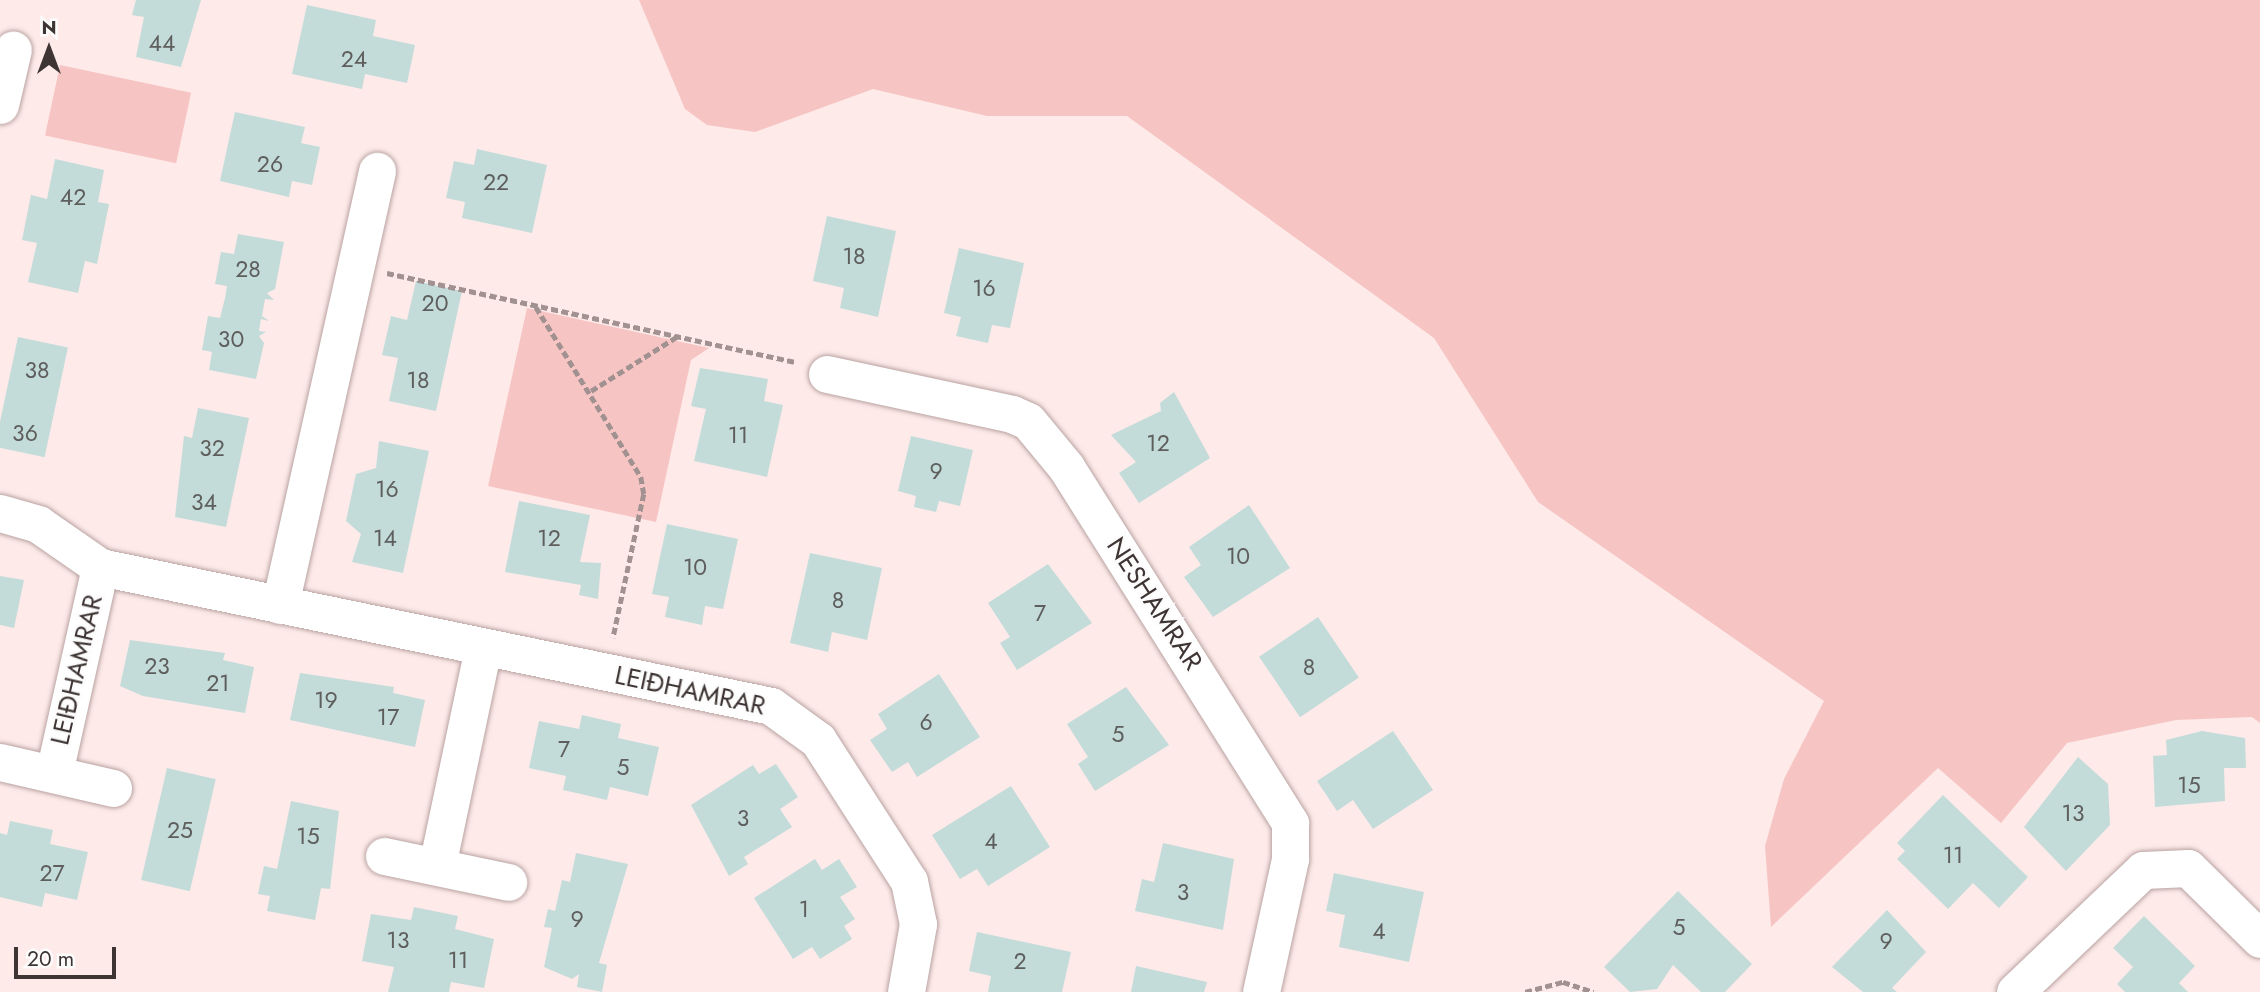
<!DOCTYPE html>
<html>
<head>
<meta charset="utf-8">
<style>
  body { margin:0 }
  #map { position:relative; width:2260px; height:992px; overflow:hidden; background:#fdeae9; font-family:Jost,sans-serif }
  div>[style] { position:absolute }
  .green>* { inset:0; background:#f6c5c3; transform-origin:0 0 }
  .building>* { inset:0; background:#c3dcda; transform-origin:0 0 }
  .path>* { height:4.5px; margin-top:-2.25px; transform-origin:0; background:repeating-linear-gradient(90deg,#a19291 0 7px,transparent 0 10.5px) }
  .roads { filter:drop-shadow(0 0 2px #b9a3a2) drop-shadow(0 0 2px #b9a3a2) }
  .minor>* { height:37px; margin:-18.5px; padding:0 18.5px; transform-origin:18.5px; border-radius:18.5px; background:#fff }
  span { translate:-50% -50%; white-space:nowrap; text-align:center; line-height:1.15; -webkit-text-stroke:5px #fcfcfc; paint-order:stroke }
  .number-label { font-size:23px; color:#5e5e5d }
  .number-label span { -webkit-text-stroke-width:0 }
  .street-label { font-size:26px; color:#3d3433 }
  .north { position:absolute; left:14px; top:14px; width:70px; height:70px; -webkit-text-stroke:5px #fcfcfc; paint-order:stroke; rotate:0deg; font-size:19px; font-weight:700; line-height:28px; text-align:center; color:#3d3433 }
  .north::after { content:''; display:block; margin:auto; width:24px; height:32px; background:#3d3433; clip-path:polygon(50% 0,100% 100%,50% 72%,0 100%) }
  .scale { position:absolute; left:14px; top:947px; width:102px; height:32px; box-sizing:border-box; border:4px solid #3d3433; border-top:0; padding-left:9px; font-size:21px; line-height:24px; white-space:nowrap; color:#3d3433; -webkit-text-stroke:5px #fcfcfc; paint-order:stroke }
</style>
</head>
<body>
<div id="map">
  <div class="green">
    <div style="clip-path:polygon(639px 0,2260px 0,2260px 723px,2252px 717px,2176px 720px,2067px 743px,2001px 823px,1938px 768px,1771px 927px,1765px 846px,1784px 779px,1824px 701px,1538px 502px,1434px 338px,1127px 116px,987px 116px,873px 89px,755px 132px,707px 125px,685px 109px)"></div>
    <div style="left:60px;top:65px;width:134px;height:72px;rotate:12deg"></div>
    <div style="clip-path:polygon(527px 308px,709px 348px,691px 360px,656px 522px,488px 486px)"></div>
  </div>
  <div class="building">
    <div style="clip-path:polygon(136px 0,201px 0,181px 67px,136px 57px,144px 17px,132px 15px)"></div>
    <div style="clip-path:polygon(307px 5px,376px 20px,373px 36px,415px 45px,407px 83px,365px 74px,362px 89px,292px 74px)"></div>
    <div style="clip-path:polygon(235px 112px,305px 127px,301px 143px,320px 147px,312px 185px,292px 181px,289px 197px,220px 181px)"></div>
    <div style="clip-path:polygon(477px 149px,547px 165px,532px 233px,462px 218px,465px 202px,446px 198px,454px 161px,474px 165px)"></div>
    <div style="clip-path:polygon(55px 159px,104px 170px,98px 202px,109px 204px,97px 264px,85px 261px,78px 293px,28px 282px,37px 243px,22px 240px,31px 195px,47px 199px)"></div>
    <div style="clip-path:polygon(827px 216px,896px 231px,878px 317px,840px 308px,844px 288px,813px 281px)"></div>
    <div style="clip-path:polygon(238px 234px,284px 242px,275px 289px,267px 293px,274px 300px,265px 299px,262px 316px,269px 321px,261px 319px,259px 331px,266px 332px,259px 336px,264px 343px,256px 379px,209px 370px,212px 352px,202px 350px,208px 316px,220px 318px,225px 298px,227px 286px,215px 284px,221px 252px,234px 254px)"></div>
    <div style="clip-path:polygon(959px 248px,1024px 263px,1010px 328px,992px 325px,988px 343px,956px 336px,961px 317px,944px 313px)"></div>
    <div style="clip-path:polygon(416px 281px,462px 291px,436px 411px,389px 401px,398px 358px,382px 355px,391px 316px,407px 320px)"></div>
    <div style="left:18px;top:337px;width:51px;height:112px;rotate:12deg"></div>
    <div style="clip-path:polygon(700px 368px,768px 379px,764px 401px,783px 405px,767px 477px,694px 461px,706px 409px,691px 406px)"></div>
    <div style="clip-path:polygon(1174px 392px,1210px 458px,1139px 503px,1119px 473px,1136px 462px,1111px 435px,1161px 411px,1160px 403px)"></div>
    <div style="clip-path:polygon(198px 408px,249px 418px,226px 527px,175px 517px,184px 436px,192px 438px)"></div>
    <div style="clip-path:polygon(911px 436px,973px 450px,960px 506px,939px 501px,936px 512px,914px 507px,916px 496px,898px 491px)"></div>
    <div style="clip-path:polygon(379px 441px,429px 451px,403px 573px,352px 562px,361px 534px,346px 521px,356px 474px,376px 468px)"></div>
    <div style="clip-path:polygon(519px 501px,590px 515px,580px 562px,601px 563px,598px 599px,579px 595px,581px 585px,505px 572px)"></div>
    <div style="clip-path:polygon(1249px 505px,1290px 568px,1213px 617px,1184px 577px,1201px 565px,1189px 547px)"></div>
    <div style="clip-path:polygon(667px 524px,738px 539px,723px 609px,705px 606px,702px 625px,665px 617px,669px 597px,652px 594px)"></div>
    <div style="clip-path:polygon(810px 553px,882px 568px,867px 640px,832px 632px,828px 652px,790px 643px)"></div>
    <div style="clip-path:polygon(1048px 564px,1092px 623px,1017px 670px,1000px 643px,1010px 637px,988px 603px)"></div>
    <div style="clip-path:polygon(0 576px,24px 580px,14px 628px,0 625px)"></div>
    <div style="left:1318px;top:617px;width:73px;height:71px;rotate:56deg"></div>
    <div style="clip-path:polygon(130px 640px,225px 653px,223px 660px,254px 667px,245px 713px,143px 696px,120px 686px)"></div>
    <div style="clip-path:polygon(300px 673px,394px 687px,393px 693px,425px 700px,415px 747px,290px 720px)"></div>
    <div style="clip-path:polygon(939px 674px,980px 737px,917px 777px,908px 762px,892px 772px,870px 740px,887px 729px,878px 714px)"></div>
    <div style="clip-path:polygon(1126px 687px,1169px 745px,1095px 791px,1078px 764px,1088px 757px,1067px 724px)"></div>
    <div style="clip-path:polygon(582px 715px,621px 724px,618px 738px,659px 747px,648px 796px,610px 787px,607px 800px,563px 790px,566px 776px,529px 768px,539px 721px,579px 729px)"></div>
    <div style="clip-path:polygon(1393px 731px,1433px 790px,1373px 829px,1353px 800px,1337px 811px,1317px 781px)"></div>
    <div style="clip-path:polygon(2202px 731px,2245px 738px,2246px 768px,2224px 768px,2225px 801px,2155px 807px,2153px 756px,2167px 755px,2166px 740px)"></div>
    <div style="clip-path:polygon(2078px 757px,2108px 784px,2110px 825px,2066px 871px,2024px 827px)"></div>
    <div style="clip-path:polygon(776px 764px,798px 797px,780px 809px,792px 827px,744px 857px,748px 864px,729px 876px,691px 805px,753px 765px,759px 774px)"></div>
    <div style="left:167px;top:768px;width:50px;height:115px;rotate:13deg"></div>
    <div style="clip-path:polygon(1011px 786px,1050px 847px,988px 886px,977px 869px,960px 879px,932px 835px)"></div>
    <div style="clip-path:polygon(1943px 795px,2028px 877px,1999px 908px,1973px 883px,1948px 909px,1897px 859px,1905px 851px,1897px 843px)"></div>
    <div style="clip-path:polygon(291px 801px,339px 811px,330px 889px,321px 888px,315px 920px,267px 911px,270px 896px,258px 894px,264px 866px,277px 869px)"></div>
    <div style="clip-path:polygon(10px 821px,53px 830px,50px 844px,88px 852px,77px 900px,45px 893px,42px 907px,0 897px,0 833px,7px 835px)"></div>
    <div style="clip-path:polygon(1163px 843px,1234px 859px,1223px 930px,1135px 911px,1142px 879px,1154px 882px)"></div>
    <div style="clip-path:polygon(576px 853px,628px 864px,599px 963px,607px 965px,602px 992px,577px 987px,579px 974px,572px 979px,544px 967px,552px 928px,544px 927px,548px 909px,555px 911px,562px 880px,570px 882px)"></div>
    <div style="clip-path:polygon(815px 859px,822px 870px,839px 859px,857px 887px,840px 897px,855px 919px,844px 926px,852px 939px,820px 959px,812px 947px,793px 959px,754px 898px)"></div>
    <div style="clip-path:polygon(1334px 873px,1424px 892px,1409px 962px,1339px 947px,1345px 915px,1326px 911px)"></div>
    <div style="clip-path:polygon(1678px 891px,1752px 964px,1725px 992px,1701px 992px,1673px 965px,1657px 989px,1630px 992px,1604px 967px)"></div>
    <div style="clip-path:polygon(414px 907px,458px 916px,455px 929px,494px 939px,484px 988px,451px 982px,449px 992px,388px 992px,394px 967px,362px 961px,371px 914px,411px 920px)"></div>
    <div style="clip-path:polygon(1887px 910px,1926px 952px,1892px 988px,1897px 992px,1863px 992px,1832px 967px)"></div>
    <div style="clip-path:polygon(2144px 916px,2195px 966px,2179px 983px,2188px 992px,2125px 992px,2117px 984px,2133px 967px,2113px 948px)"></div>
    <div style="clip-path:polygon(977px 932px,1071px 952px,1062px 992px,988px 992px,991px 976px,969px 971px)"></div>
    <div style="clip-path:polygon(1136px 966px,1207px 982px,1204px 992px,1131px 992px)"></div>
  </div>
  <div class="path">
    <div style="left:387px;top:273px;width:419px;rotate:12.3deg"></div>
    <div style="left:536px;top:307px;width:200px;rotate:58.3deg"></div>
    <div style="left:641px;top:477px;width:17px;rotate:80deg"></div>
    <div style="left:644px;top:494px;width:147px;rotate:102.1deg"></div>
    <div style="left:591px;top:391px;width:103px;rotate:-32.3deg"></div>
    <div style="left:1525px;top:992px;width:39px;rotate:-15deg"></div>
    <div style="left:1563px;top:982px;width:32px;rotate:18deg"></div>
  </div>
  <div class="roads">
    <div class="minor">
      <div style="left:0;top:105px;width:57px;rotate:-76.9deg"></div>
      <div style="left:827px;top:374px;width:189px;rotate:12.2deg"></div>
      <div style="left:1012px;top:414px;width:17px;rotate:24deg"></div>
      <div style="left:1028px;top:421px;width:60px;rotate:50.4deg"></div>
      <div style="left:1066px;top:467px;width:421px;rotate:57.8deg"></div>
      <div style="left:1290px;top:823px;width:36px;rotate:90deg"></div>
      <div style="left:1290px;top:859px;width:136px;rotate:102.3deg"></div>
      <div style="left:0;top:513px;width:40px;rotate:16deg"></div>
      <div style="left:38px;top:524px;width:75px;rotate:34.7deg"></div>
      <div style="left:100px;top:567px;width:685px;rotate:11.7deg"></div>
      <div style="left:771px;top:706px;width:58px;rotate:35.9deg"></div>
      <div style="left:818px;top:740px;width:168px;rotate:57.2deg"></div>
      <div style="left:909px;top:881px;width:44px;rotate:78.2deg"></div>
      <div style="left:918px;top:924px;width:69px;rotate:100deg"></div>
      <div style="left:280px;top:605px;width:445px;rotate:-77.4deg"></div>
      <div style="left:0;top:762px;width:116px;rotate:13deg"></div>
      <div style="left:54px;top:773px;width:211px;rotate:-77.4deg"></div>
      <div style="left:384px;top:856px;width:127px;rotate:11.8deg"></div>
      <div style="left:437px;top:866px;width:224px;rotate:-78.1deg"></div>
      <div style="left:2015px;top:992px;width:177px;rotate:-43.6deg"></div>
      <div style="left:2143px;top:870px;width:45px;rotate:-2.5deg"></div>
      <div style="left:2188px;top:868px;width:101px;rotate:44.6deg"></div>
    </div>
  </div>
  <div class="number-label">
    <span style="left:162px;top:43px">44</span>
    <span style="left:354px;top:59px">24</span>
    <span style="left:270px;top:164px">26</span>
    <span style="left:496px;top:182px">22</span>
    <span style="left:73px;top:197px">42</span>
    <span style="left:854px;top:256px">18</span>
    <span style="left:248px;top:269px">28</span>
    <span style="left:984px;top:288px">16</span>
    <span style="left:435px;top:303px">20</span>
    <span style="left:231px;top:339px">30</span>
    <span style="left:37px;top:370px">38</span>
    <span style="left:418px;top:380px">18</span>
    <span style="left:25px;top:433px">36</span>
    <span style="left:738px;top:435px">11</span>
    <span style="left:1158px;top:443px">12</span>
    <span style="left:212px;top:448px">32</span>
    <span style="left:936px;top:471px">9</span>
    <span style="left:387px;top:489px">16</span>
    <span style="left:204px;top:502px">34</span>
    <span style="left:385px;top:538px">14</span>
    <span style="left:549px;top:538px">12</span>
    <span style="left:1238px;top:556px">10</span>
    <span style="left:695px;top:567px">10</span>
    <span style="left:838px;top:600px">8</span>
    <span style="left:1040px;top:613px">7</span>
    <span style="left:157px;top:666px">23</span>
    <span style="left:1309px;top:667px">8</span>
    <span style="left:218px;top:683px">21</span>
    <span style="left:326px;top:700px">19</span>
    <span style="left:388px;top:717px">17</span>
    <span style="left:926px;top:722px">6</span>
    <span style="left:1118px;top:734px">5</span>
    <span style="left:564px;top:749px">7</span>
    <span style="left:623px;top:767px">5</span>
    <span style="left:2189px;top:785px">15</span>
    <span style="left:2073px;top:813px">13</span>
    <span style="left:743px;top:818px">3</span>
    <span style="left:180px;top:830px">25</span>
    <span style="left:308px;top:836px">15</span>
    <span style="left:991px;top:841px">4</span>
    <span style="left:1953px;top:855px">11</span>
    <span style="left:52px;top:873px">27</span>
    <span style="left:1183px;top:892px">3</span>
    <span style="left:804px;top:909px">1</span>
    <span style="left:577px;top:919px">9</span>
    <span style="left:1679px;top:927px">5</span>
    <span style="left:1379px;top:931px">4</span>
    <span style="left:398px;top:940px">13</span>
    <span style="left:1886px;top:941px">9</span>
    <span style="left:458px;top:960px">11</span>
    <span style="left:1020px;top:961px">2</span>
  </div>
  <div class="street-label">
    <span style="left:1154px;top:604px;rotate:57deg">NESHAMRAR</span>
    <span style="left:77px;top:670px;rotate:-77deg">LEIÐHAMRAR</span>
    <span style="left:690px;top:691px;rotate:12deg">LEIÐHAMRAR</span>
  </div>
  <div class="north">N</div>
  <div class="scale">20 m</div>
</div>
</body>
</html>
